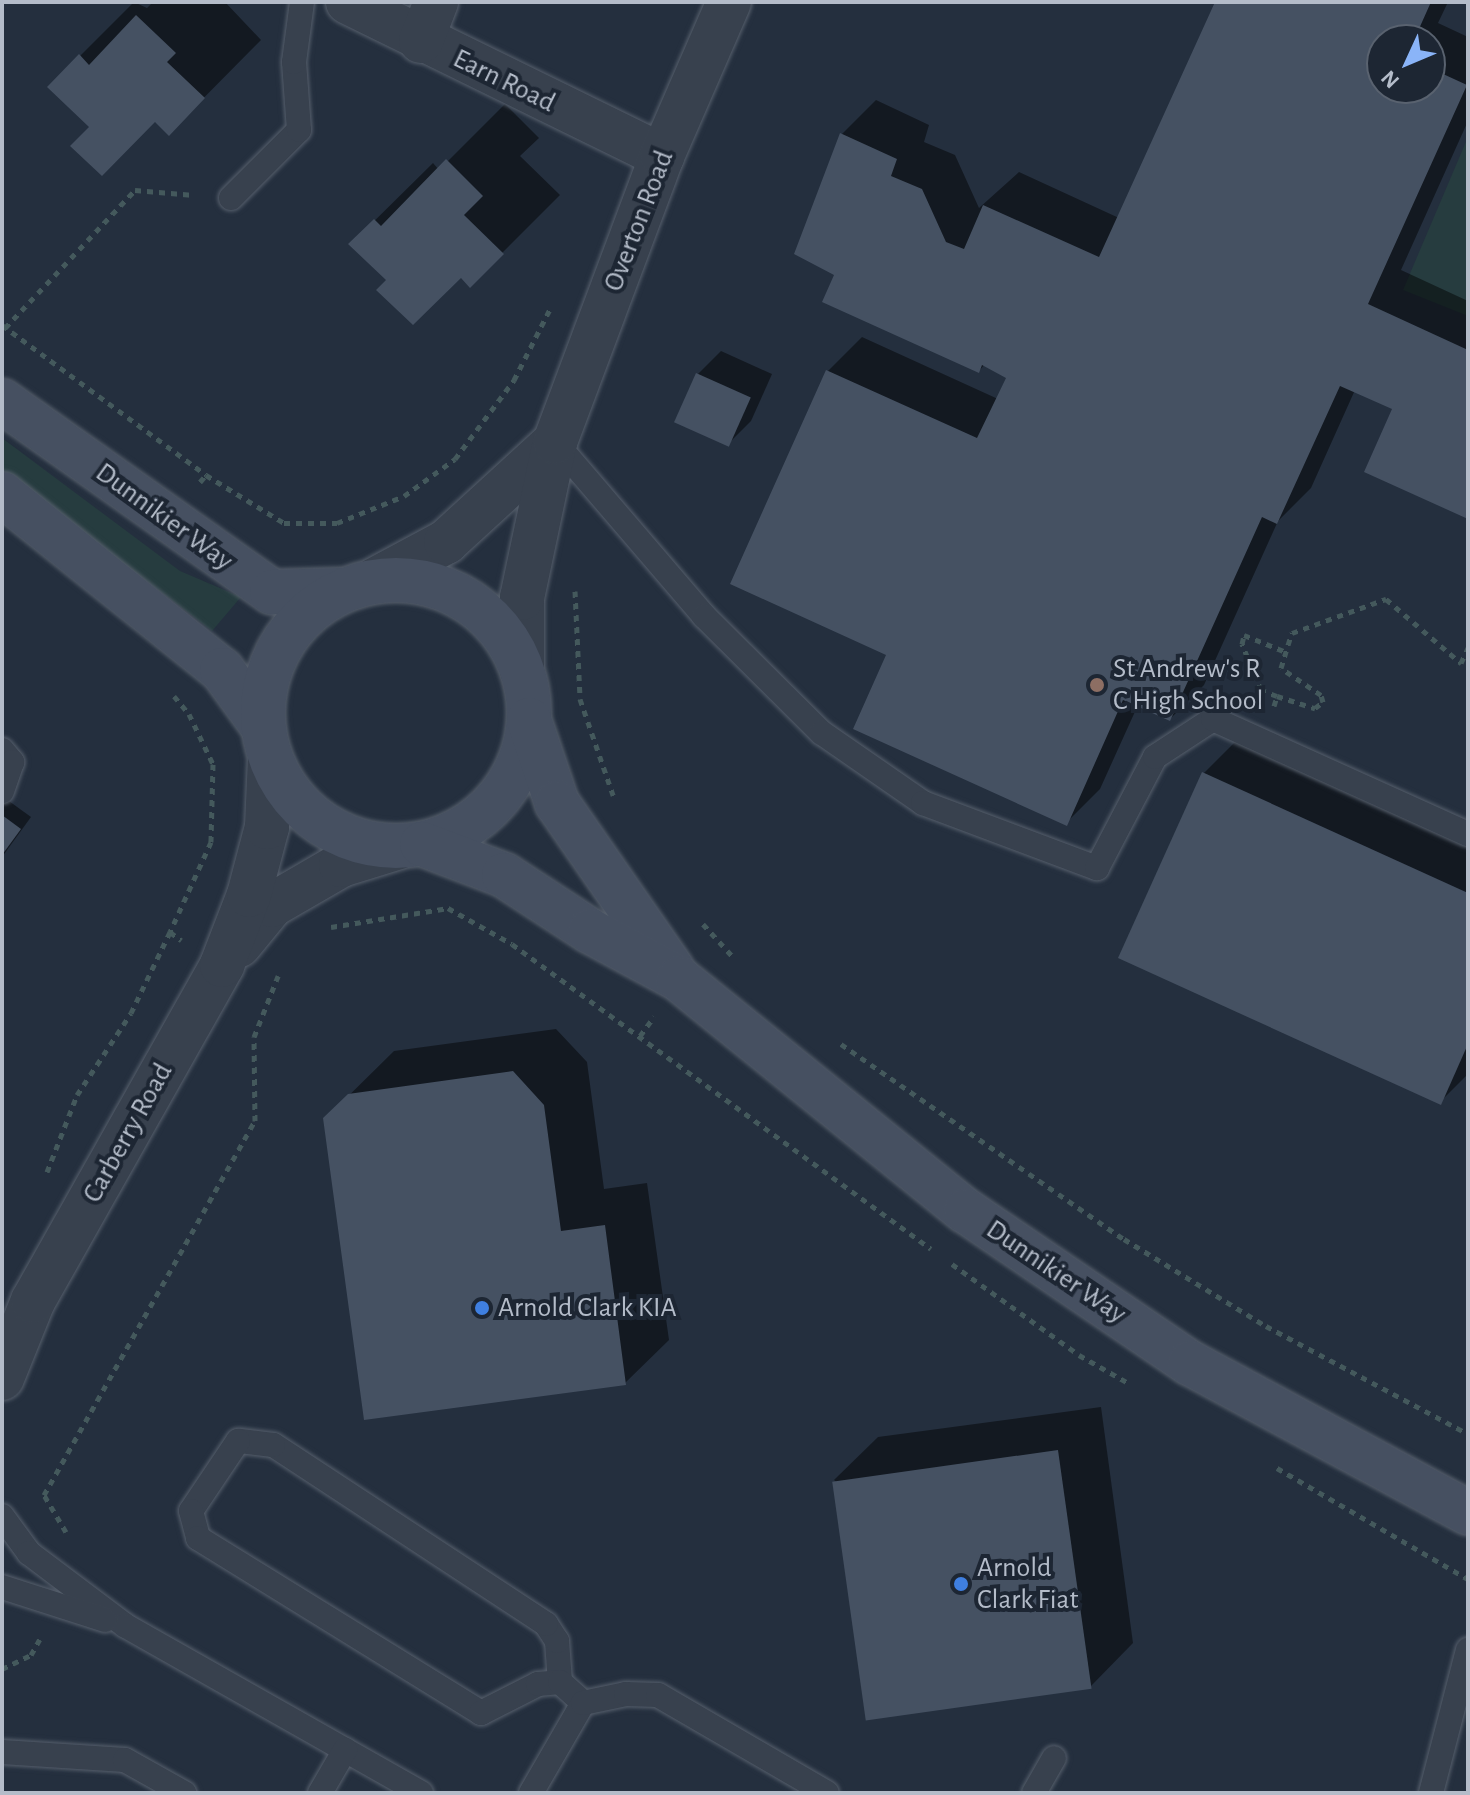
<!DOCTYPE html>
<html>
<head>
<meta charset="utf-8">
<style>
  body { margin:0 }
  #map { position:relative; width:1470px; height:1795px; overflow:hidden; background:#242f3e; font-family:"Alegreya Sans",sans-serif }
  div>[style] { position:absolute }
  .green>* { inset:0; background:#263c3f }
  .shadow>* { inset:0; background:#0007 }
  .building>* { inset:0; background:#455162; transform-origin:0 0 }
  .path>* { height:5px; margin-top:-2.5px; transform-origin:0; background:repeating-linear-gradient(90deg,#44595c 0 6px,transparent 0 12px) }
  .roads { filter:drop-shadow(0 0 2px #565f6c) drop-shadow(0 0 2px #565f6c) }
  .service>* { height:24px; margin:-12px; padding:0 12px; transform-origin:12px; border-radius:12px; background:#38414e }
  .minor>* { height:44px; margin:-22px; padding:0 22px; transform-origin:22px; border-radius:22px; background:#38414e }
  .tertiary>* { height:44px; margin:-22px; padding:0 22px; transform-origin:22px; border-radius:22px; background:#38414e }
  .secondary>* { height:44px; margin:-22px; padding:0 22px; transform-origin:22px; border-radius:22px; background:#465061 }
  .secondary>.ring { margin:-22px; padding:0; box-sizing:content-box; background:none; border:44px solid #465061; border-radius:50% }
  .dots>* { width:22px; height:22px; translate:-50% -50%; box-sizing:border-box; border:4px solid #1d2633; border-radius:50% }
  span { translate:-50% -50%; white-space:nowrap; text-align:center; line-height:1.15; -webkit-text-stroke:8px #1d2633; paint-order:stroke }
  .street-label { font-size:28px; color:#b4bcc9 }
  .poi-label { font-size:28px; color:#b4bcc9 }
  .left { translate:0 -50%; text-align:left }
  .frame { position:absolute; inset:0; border:4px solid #b4bcc9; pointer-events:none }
  .north { position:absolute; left:1366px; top:24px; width:80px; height:80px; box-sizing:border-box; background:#1d2633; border:2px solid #59626f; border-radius:50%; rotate:226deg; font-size:22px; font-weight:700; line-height:32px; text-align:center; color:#b4bcc9 }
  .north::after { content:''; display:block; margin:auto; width:28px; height:36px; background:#8ab4f8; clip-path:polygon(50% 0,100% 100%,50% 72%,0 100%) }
</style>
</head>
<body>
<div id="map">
  <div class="green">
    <div style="clip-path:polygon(1468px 137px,1468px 316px,1403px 290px)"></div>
    <div style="clip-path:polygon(2px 438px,180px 571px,241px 597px,212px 631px,2px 471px)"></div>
  </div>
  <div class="shadow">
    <div style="clip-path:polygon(134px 2px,147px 8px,153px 2px,225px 2px,261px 40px,169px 133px,155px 120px,91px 127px,80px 56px)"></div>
    <div style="clip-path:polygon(evenodd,1217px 2px,1448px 2px,1438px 23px,1468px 37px,1468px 121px,1401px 270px,1468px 301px,1468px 517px,1395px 408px,1355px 390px,1311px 488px,1278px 521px,1204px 685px,1170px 719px,1138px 705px,1100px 789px,1066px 823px,888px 654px,828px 371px,862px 337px,998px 399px,1009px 377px,985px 364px,979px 371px,837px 274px,842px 134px,876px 100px,929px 125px,924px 142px,955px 155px,979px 208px,1019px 172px,1119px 218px,1217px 2px,1382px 40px,1430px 40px,1430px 88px,1382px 88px,1382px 40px)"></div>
    <div style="clip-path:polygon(505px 104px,539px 138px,520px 156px,560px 195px,470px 285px,461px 275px,388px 280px,351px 244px,433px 163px,439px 170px)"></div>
    <div style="clip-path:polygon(721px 351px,772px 374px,751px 421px,728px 444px,677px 421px,698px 374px)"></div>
    <div style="clip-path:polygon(1238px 739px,1468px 844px,1468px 1074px,1440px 1102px,1204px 773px)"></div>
    <div style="clip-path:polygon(2px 796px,31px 817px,2px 857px)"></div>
    <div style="clip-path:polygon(556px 1029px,587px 1062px,604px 1189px,647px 1183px,669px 1340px,625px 1383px,325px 1119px,394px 1051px)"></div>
    <div style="clip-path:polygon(1101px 1407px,1133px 1643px,1090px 1687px,834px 1480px,878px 1437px)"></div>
  </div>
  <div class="building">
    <div style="clip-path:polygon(1215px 2px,1431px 2px,1414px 40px,1382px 40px,1382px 88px,1430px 88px,1430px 68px,1467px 85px,1368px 304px,1468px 350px,1468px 519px,1364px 472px,1392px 409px,1340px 386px,1277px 524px,1262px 517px,1170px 721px,1123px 700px,1067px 826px,853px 729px,886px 655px,730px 584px,826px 370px,977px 438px,1006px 378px,982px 365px,979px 373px,822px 302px,834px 275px,794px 254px,840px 133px,897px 159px,891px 176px,922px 189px,946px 242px,964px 249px,983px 205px,1099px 257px)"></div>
    <div style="clip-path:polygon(136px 15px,176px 53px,167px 62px,205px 98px,169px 136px,155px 122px,102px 176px,70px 146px,89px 127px,47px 87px,79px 54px,89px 65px)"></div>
    <div style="clip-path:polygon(446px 159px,483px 196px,464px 215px,504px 254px,470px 288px,461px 278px,413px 325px,376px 290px,386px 280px,348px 244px,374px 219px,381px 226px)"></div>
    <div style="left:696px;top:373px;width:60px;height:54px;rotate:24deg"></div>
    <div style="clip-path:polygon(1202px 772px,1468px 893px,1468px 1044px,1441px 1105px,1118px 958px)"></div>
    <div style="clip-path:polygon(2px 815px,21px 829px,2px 855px)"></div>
    <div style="clip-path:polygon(513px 1071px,544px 1105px,561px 1231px,605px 1225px,626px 1385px,364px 1420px,323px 1118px,348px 1094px)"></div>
    <div style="left:1058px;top:1450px;width:241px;height:228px;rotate:82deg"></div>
  </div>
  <div class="path">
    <div style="left:2px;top:325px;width:253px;rotate:36.3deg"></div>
    <div style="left:5px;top:328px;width:190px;rotate:-46.7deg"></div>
    <div style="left:135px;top:190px;width:59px;rotate:4.8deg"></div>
    <div style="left:200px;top:482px;width:9px;rotate:-49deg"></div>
    <div style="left:206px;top:475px;width:92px;rotate:31.6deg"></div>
    <div style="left:284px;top:523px;width:53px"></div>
    <div style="left:337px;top:523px;width:72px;rotate:-21.9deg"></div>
    <div style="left:404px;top:496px;width:63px;rotate:-36deg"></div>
    <div style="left:455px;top:459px;width:99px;rotate:-53.2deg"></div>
    <div style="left:514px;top:380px;width:82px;rotate:-63.1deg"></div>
    <div style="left:575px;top:591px;width:108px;rotate:87.3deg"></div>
    <div style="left:580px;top:699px;width:102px;rotate:71deg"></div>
    <div style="left:174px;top:696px;width:23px;rotate:50deg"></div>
    <div style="left:189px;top:714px;width:55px;rotate:64.4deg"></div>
    <div style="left:213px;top:764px;width:78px;rotate:91.5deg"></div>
    <div style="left:211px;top:842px;width:99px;rotate:114.5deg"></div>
    <div style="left:170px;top:932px;width:14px;rotate:36deg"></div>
    <div style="left:1277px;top:696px;width:17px;rotate:-159deg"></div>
    <div style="left:1261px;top:690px;width:50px;rotate:-112.4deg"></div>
    <div style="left:1242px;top:644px;width:9px;rotate:-77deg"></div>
    <div style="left:1244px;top:635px;width:45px;rotate:22deg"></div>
    <div style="left:1274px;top:706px;width:10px;rotate:-73deg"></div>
    <div style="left:1277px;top:696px;width:40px;rotate:18deg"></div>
    <div style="left:1315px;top:708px;width:10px;rotate:-37deg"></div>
    <div style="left:1323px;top:702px;width:7px;rotate:-106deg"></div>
    <div style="left:1321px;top:695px;width:48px;rotate:-146deg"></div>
    <div style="left:1281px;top:668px;width:37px;rotate:-73deg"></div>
    <div style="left:1292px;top:633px;width:100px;rotate:-19.9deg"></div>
    <div style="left:1386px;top:599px;width:99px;rotate:40.5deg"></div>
    <div style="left:1461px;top:663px;width:17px;rotate:-65deg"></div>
    <div style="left:703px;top:924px;width:46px;rotate:47.6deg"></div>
    <div style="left:331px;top:927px;width:119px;rotate:-9.2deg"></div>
    <div style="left:448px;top:908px;width:73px;rotate:29.4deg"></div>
    <div style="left:512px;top:944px;width:518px;rotate:36.05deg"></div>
    <div style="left:640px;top:1036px;width:24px;rotate:-54deg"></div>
    <div style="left:841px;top:1044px;width:344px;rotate:34.6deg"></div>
    <div style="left:1124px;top:1239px;width:167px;rotate:31.5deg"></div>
    <div style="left:1266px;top:1326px;width:229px;rotate:28.1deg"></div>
    <div style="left:47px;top:1172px;width:83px;rotate:-68.7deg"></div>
    <div style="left:77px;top:1095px;width:98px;rotate:-56.6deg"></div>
    <div style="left:131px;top:1013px;width:90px;rotate:-64.3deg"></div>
    <div style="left:952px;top:1264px;width:156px;rotate:35.6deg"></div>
    <div style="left:1079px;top:1355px;width:59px;rotate:29.6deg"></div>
    <div style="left:1277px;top:1468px;width:221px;rotate:30.2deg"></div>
    <div style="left:66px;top:1532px;width:43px;rotate:-120.7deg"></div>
    <div style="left:44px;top:1495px;width:429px;rotate:-60.6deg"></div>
    <div style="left:255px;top:1121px;width:84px;rotate:-90.7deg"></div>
    <div style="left:254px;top:1037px;width:66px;rotate:-68.5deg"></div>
    <div style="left:2px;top:1669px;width:32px;rotate:-26deg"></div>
    <div style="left:31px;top:1655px;width:18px;rotate:-61deg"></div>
  </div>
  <div class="roads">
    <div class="service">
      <div style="left:231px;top:198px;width:96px;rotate:-45deg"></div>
      <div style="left:299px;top:130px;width:68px;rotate:-94.2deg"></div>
      <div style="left:294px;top:62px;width:61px;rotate:-82.4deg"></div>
      <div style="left:555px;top:442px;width:229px;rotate:49.4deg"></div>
      <div style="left:704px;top:616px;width:166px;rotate:44.8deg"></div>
      <div style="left:822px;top:733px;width:123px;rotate:34.7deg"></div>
      <div style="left:923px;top:803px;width:186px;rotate:20.5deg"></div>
      <div style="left:1097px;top:868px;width:125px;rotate:-62.4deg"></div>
      <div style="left:1155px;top:757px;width:69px;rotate:-33.2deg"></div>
      <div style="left:1213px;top:719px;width:280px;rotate:24.3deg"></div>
      <div style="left:2px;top:750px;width:16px;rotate:50deg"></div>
      <div style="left:12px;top:762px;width:31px;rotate:109deg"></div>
      <div style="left:2px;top:1516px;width:46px;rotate:53.9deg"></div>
      <div style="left:29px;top:1553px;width:121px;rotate:37deg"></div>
      <div style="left:126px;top:1626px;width:339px;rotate:29.5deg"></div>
      <div style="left:2px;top:1587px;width:108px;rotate:17.8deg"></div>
      <div style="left:560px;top:1682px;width:41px;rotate:-94.2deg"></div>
      <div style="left:557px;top:1641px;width:20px;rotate:-123deg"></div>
      <div style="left:546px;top:1624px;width:326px;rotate:-146.7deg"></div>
      <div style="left:273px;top:1445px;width:35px;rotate:-173deg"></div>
      <div style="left:238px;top:1441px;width:84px;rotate:123.9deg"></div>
      <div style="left:191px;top:1511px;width:28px;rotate:75deg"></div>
      <div style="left:198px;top:1538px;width:333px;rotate:31.7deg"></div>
      <div style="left:481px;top:1713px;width:64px;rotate:-27deg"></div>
      <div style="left:538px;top:1684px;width:22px;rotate:-5deg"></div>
      <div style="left:560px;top:1682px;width:31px;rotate:42deg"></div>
      <div style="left:2px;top:1752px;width:123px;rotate:3.7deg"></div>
      <div style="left:125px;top:1760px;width:68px;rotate:29.2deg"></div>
      <div style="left:320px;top:1793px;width:50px;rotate:-59.8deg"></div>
      <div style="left:531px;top:1793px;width:104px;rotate:-60deg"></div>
      <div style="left:583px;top:1703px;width:44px;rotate:-11.8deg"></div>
      <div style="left:626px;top:1694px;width:32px;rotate:2deg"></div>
      <div style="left:658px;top:1695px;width:195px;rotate:30.1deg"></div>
      <div style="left:1034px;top:1793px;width:40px;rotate:-60.3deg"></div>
      <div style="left:1431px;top:1793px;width:148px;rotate:-75.5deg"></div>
    </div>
    <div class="minor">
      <div style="left:348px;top:2px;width:350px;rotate:26.1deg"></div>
      <div style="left:421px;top:41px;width:42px;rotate:-69deg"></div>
      <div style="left:239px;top:945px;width:52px;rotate:-50.5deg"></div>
      <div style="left:272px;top:905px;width:80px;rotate:-30.1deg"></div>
      <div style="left:341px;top:865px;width:61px;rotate:-17.2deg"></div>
      <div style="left:2px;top:1378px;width:83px;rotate:-68.1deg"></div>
      <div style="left:33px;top:1301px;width:386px;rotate:-60.6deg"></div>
      <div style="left:222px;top:965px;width:75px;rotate:-68.9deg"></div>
      <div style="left:249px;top:895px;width:70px;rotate:-75.2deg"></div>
      <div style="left:267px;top:827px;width:68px;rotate:-87.5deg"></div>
    </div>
    <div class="tertiary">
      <div style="left:375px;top:580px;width:81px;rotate:-28.2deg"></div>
      <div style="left:446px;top:542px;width:148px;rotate:-42.5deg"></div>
      <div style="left:522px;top:670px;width:72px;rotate:-90deg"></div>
      <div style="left:522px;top:598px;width:159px;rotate:-78.1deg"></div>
      <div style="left:555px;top:442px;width:305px;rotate:-69.5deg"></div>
      <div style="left:662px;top:156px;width:168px;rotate:-66.5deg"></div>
    </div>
    <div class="secondary">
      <div style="left:2px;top:401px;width:331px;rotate:35.3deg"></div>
      <div style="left:272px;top:592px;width:69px;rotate:-1.7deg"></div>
      <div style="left:2px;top:494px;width:282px;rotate:38.7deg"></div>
      <div style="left:222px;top:670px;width:68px;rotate:54deg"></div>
      <div class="ring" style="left:263px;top:580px;width:222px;height:222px"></div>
      <div style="left:529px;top:720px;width:88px;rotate:71.4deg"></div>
      <div style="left:557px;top:803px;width:202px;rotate:55.3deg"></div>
      <div style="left:422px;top:844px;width:88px;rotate:20.7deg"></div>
      <div style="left:504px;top:875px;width:103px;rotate:33.1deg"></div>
      <div style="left:590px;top:931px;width:101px;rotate:28.3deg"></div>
      <div style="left:679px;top:979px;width:369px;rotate:39deg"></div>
      <div style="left:966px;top:1211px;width:271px;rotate:34.2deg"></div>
      <div style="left:1190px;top:1363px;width:316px;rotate:28.3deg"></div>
    </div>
  </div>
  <div class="dots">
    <div style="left:1097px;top:685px;background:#8d6e63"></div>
    <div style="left:482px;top:1308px;background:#3f7fe0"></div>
    <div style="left:961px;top:1584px;background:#3f7fe0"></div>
  </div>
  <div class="street-label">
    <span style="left:504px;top:81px;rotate:26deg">Earn Road</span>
    <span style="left:639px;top:221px;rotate:-69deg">Overton Road</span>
    <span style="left:164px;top:517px;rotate:36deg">Dunnikier Way</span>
    <span style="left:128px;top:1133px;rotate:-61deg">Carberry Road</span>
    <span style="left:1056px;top:1272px;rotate:34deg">Dunnikier Way</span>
  </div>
  <div class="poi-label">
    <span class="left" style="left:1113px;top:685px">St Andrew's R<br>C High School</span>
    <span class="left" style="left:498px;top:1308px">Arnold Clark KIA</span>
    <span class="left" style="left:977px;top:1584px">Arnold<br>Clark Fiat</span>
  </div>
  <div class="frame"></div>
  <div class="north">N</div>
</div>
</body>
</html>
